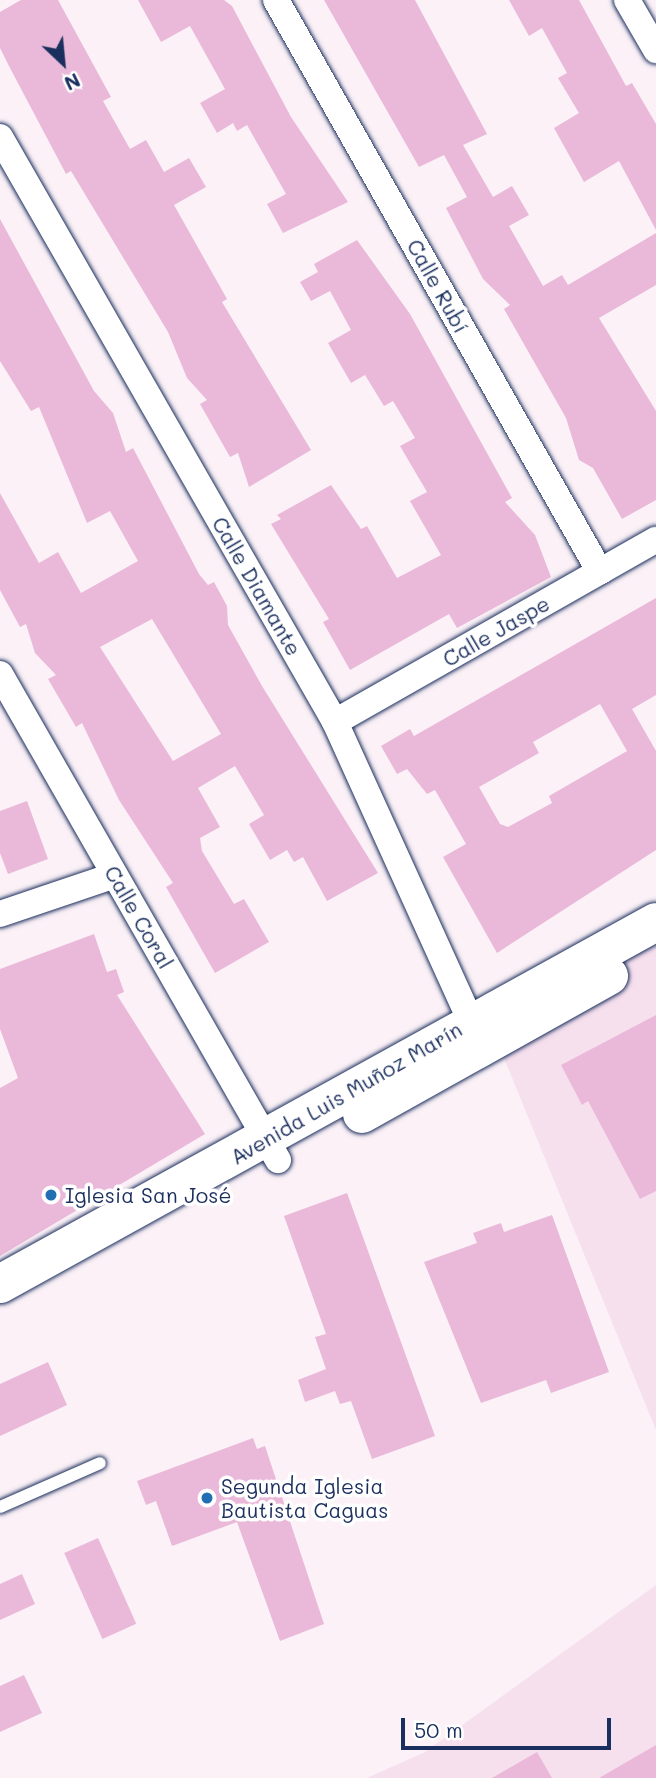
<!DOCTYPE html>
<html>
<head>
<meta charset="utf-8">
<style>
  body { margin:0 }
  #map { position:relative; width:656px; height:1778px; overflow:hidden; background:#fbf1f7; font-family:Mali,sans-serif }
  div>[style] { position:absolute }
  .built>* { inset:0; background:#f6e0ee }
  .building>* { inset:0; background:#eab9d9; transform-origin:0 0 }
  .roads { filter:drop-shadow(0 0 2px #1b2f5e) drop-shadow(0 0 2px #1b2f5e) }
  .lane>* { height:12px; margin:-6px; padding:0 6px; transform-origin:6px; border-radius:6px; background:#fff }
  .street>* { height:26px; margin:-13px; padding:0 13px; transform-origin:13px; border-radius:13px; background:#fff }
  .primary>* { height:38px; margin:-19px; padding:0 19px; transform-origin:19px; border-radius:19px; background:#fff }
  .dots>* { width:19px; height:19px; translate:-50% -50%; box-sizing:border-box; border:4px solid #fff; border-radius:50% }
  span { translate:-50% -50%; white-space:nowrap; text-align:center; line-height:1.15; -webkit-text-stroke:7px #fff; paint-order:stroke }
  .street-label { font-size:21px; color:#1b2f5e }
  .poi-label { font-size:21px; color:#1b2f5e }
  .left { translate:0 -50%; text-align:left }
  .north { position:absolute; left:28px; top:28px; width:70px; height:70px; -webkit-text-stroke:5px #fff; paint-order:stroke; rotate:154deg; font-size:19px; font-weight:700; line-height:28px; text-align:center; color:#1b2f5e }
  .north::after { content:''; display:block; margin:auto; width:24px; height:32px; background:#1b2f5e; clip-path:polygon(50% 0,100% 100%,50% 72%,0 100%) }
  .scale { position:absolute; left:401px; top:1718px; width:210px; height:32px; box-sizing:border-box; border:4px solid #1b2f5e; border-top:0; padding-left:9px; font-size:21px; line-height:24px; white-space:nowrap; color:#1b2f5e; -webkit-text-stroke:5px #fff; paint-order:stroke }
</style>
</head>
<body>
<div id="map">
  <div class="built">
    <div style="clip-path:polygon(656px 917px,656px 1430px,486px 1014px)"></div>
    <div style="clip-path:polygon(656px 1585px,656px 1778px,367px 1778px,425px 1752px)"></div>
  </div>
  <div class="building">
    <div style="clip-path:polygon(21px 0,58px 0,111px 97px,103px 101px,130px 149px,146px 140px,164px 172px,189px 158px,206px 187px,174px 205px,227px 299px,222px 302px,311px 450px,249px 487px,238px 453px,230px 457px,200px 404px,207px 400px,187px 378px,168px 332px,71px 171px,66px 174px,10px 68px,0 48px,0 12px)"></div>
    <div style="clip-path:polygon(138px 0,224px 0,232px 6px,291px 117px,348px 202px,283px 233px,267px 204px,286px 194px,247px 125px,237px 131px,233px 123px,217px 133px,200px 103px,225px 89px,190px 26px,161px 42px)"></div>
    <div style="clip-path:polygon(324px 0,415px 0,487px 134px,463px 145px,493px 197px,512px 186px,529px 215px,509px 226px,543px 286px,562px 275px,568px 285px,656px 233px,656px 285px,599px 318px,656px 411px,656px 500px,622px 519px,593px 468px,579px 460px,566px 418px,504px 309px,510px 305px,483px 279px,446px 208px,467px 197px,444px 155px,419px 167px)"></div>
    <div style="clip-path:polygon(509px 0,579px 0,626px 86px,632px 83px,656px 124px,656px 230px,619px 161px,584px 182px,554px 128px,579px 113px,558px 78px,567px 73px,542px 28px,529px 36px)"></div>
    <div style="clip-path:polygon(evenodd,0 219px,94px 391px,113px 413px,126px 452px,133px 448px,199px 574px,208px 585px,214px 582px,227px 606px,228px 625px,262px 686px,378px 873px,327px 901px,303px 857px,294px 862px,287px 850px,270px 860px,249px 824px,264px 815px,235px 766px,198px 788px,220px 827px,200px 838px,202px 851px,234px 904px,244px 899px,269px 942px,215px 973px,166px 887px,173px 883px,119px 800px,82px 723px,76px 727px,48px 679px,56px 675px,35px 653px,26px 624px,20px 627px,0 590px,0 493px,39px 563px,58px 552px,81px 593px,138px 561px,110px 511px,87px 523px,39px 407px,31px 411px,0 361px,0 219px,152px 619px,221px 734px,173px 761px,100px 647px,152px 619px)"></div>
    <div style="clip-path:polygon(357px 240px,410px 314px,512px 498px,505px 502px,535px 535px,551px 577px,457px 628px,449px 614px,350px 670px,323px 622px,329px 619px,271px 524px,281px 519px,277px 515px,331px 485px,361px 529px,367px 526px,397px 578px,441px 555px,410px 501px,427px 492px,400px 446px,415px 438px,393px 401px,384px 406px,365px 375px,351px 383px,328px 343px,351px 330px,330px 291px,311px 301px,300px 282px,318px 272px,314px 264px)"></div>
    <div style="clip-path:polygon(evenodd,656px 598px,656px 695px,632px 709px,656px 751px,656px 850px,497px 953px,443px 857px,466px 844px,435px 790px,427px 794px,407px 769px,397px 774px,381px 746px,410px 729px,414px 736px,656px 598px,600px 704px,627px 751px,549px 796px,552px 803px,508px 827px,500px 824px,479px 787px,539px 753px,533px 742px,600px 704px)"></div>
    <div style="clip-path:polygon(27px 801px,48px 859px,8px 874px,0 853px,0 811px)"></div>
    <div style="clip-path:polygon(94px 934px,107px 972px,116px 969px,124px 992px,117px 995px,205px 1134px,0 1256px,0 1088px,18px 1078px,0 1029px,0 969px)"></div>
    <div style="clip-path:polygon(656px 1015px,656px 1191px,640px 1199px,588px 1101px,582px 1105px,561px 1065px)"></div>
    <div style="clip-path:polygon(347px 1193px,435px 1436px,372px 1459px,351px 1401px,340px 1404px,335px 1391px,305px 1402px,298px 1380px,326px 1369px,315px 1337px,326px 1334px,284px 1216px)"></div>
    <div style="clip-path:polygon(552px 1215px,609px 1372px,551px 1393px,546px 1380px,481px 1403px,424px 1262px,477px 1243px,473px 1233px,501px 1223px,504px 1232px)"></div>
    <div style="clip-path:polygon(48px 1362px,67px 1405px,0 1436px,0 1384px)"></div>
    <div style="clip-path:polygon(253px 1438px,257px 1449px,265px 1446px,324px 1624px,280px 1641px,237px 1522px,172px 1546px,156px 1501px,146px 1505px,137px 1481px)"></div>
    <div style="left:98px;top:1538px;width:94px;height:37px;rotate:66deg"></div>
    <div style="clip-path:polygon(22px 1574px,35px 1604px,0 1620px,0 1584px)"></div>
    <div style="clip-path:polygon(24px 1675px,42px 1713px,0 1732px,0 1686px)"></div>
    <div style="clip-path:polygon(656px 1745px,656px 1778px,599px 1778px)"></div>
    <div style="clip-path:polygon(537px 1752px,552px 1778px,492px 1778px)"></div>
  </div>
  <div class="roads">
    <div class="lane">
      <div style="left:0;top:1507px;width:109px;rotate:-23.7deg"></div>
    </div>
    <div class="street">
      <div style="left:276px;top:0;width:657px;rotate:60.47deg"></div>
      <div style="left:627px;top:0;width:58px;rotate:59.9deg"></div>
      <div style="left:0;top:137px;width:674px;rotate:60.2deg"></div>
      <div style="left:335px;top:722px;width:329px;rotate:65.6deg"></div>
      <div style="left:471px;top:1022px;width:16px;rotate:38deg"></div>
      <div style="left:0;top:674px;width:560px;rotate:60.23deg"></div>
      <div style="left:335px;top:722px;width:369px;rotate:-29.6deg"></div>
      <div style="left:0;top:914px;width:121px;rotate:-18.7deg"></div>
    </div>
    <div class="primary">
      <div style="left:362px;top:1114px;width:283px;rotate:-29.2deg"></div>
      <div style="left:0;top:1284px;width:749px;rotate:-28.89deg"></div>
    </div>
  </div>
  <div class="dots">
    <div style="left:51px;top:1195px;background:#1f6fb2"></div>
    <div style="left:207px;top:1498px;background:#1f6fb2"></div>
  </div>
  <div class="street-label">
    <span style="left:438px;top:286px;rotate:61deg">Calle Rubí</span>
    <span style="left:257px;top:586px;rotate:60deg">Calle Diamante</span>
    <span style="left:496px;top:631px;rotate:-30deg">Calle Jaspe</span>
    <span style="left:139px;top:917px;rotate:60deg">Calle Coral</span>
    <span style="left:346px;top:1093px;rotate:-30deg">Avenida Luis Muñoz Marín</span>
  </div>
  <div class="poi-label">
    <span class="left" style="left:65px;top:1195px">Iglesia San José</span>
    <span class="left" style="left:221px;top:1498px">Segunda Iglesia<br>Bautista Caguas</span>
  </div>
  <div class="north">N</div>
  <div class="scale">50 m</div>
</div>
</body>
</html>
